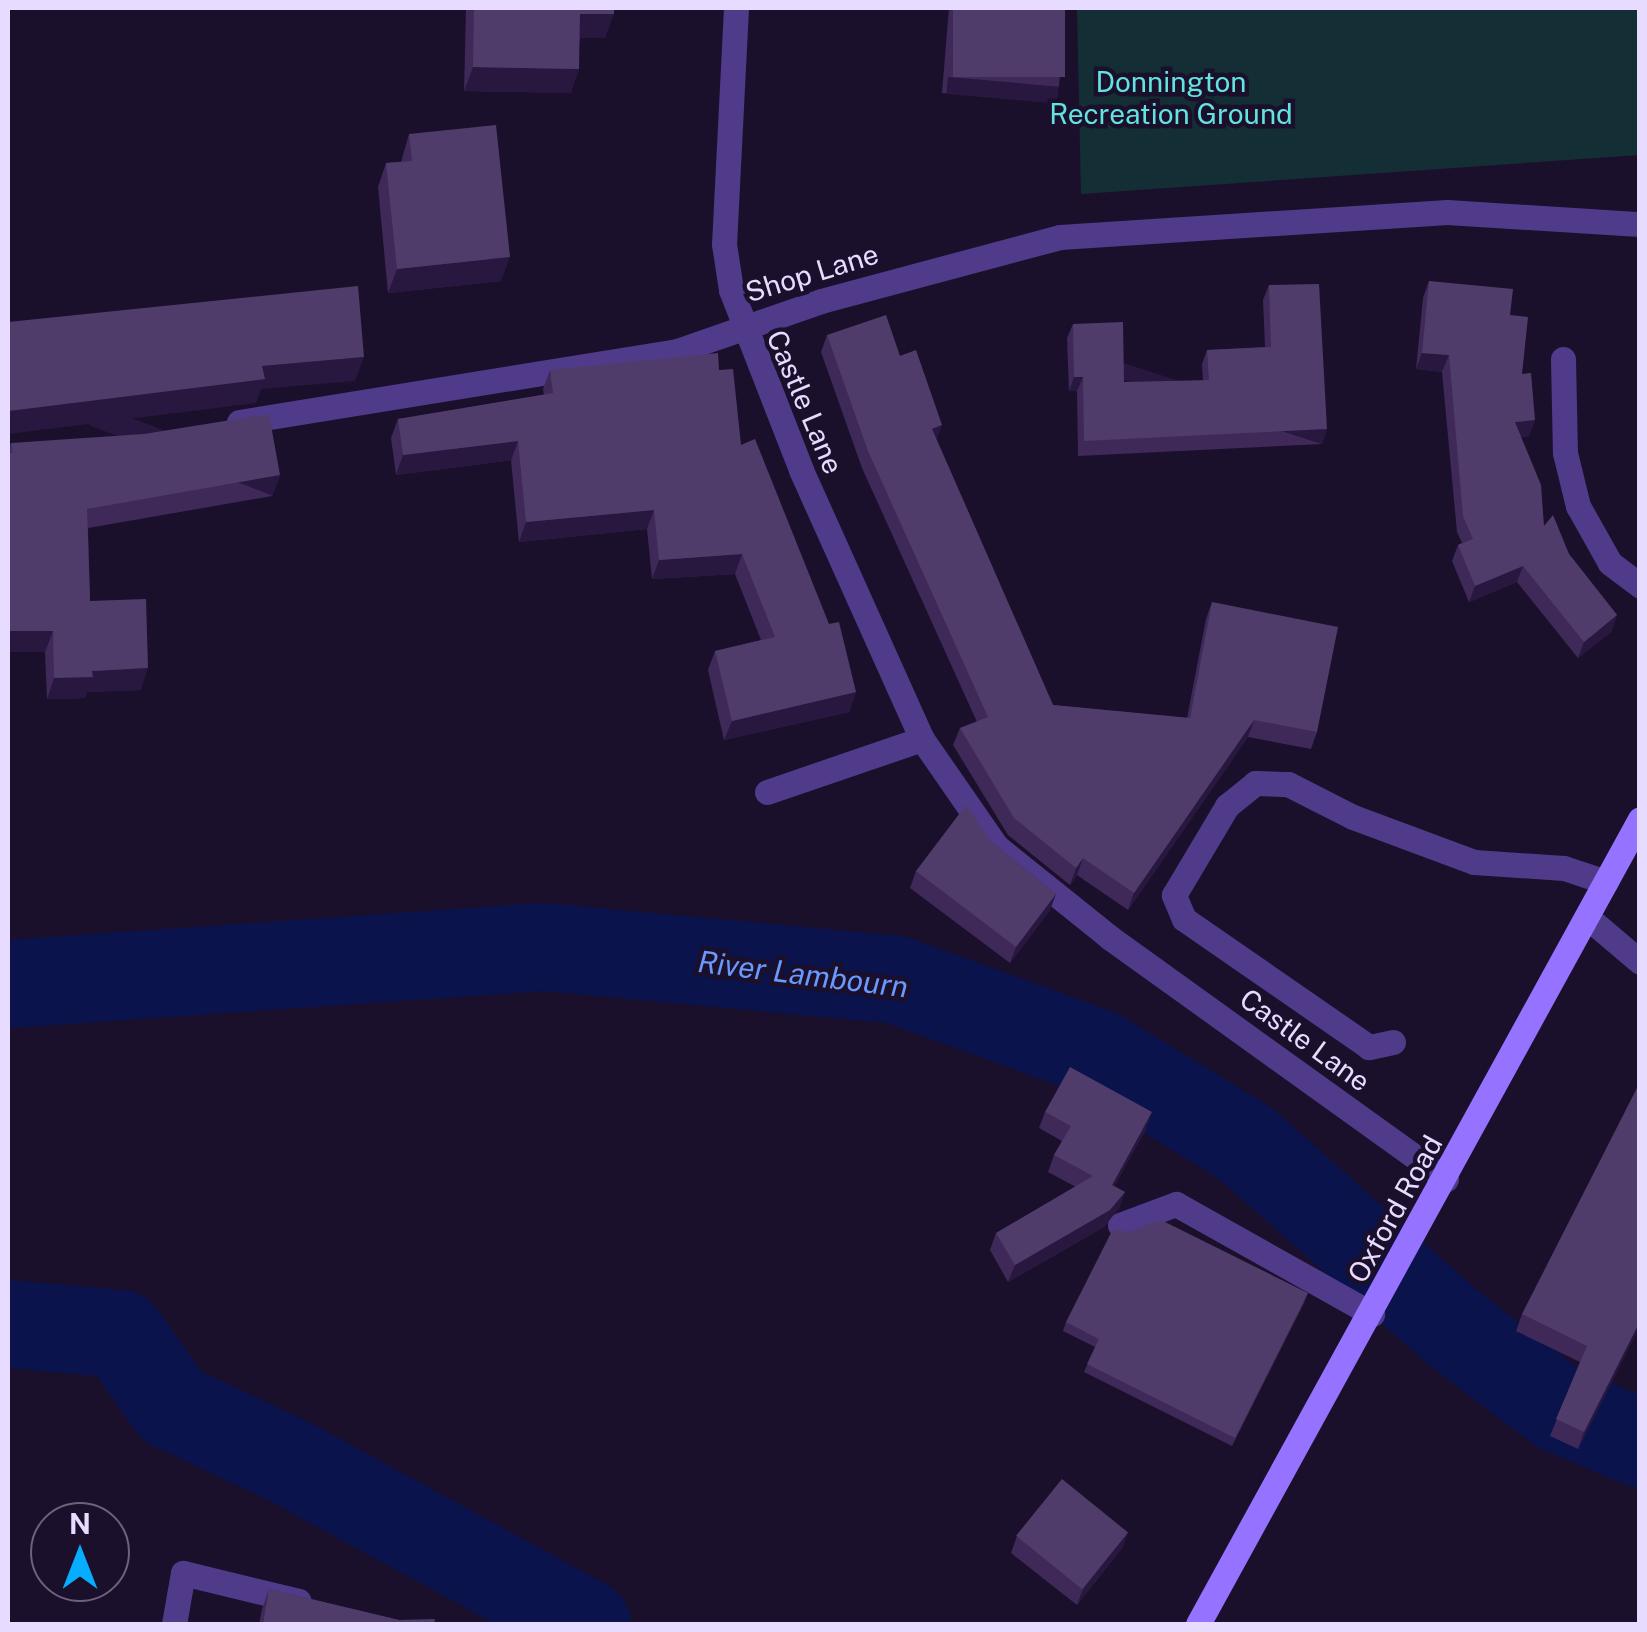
<!DOCTYPE html>
<html>
<head>
<meta charset="utf-8">
<style>
  body { margin:0 }
  #map { position:relative; width:1647px; height:1632px; overflow:hidden; background:#1b102b; font-family:"Public Sans",sans-serif }
  div>[style] { position:absolute }
  .green>* { inset:0; background:#132f35 }
  .river>* { height:88px; margin:-44px; padding:0 44px; transform-origin:44px; border-radius:44px; background:#0a134b }
  .service>* { height:25px; margin:-12.5px; padding:0 12.5px; transform-origin:12.5px; border-radius:12.5px; background:#503b8b }
  .minor>* { height:25px; margin:-12.5px; padding:0 12.5px; transform-origin:12.5px; border-radius:12.5px; background:#503b8b }
  .secondary>* { height:25px; margin:-12.5px; padding:0 12.5px; transform-origin:12.5px; border-radius:12.5px; background:#9572ff }
  .wall>* { inset:0; background:#3e2959 }
  .shaded-wall>* { inset:0; background:#28173f; transform-origin:0 0 }
  .building>* { inset:0; background:#503c6a; transform-origin:0 0 }
  span { translate:-50% -50%; white-space:nowrap; text-align:center; line-height:1.15; -webkit-text-stroke:9px #1b102b; paint-order:stroke }
  .park-label { font-size:28px; color:#63e3df }
  .street-label { font-size:28px; color:#e7dbff }
  .water-label { font-size:30px; color:#6998ff; font-style:italic }
  .frame { position:absolute; inset:0; border:10px solid #e7dbff; pointer-events:none }
  .north { position:absolute; left:30px; top:1502px; width:100px; height:100px; box-sizing:border-box; background:#1b102b; border:2px solid #6d6180; border-radius:50%; rotate:0deg; font-size:28px; font-weight:700; line-height:40px; text-align:center; color:#e7dbff }
  .north::after { content:''; display:block; margin:auto; width:35px; height:45px; background:#07aeff; clip-path:polygon(50% 0,100% 100%,50% 72%,0 100%) }
</style>
</head>
<body>
<div id="map">
  <div class="green">
    <div style="clip-path:polygon(1077px 8px,1639px 8px,1639px 155px,1081px 194px)"></div>
  </div>
  <div class="river">
    <div style="left:8px;top:984px;width:537px;rotate:-3.95deg"></div>
    <div style="left:544px;top:947px;width:355px;rotate:5.3deg"></div>
    <div style="left:897px;top:980px;width:214px;rotate:20deg"></div>
    <div style="left:1098px;top:1053px;width:172px;rotate:31.5deg"></div>
    <div style="left:1245px;top:1143px;width:276px;rotate:41.6deg"></div>
    <div style="left:1451px;top:1326px;width:135px;rotate:37.5deg"></div>
    <div style="left:1558px;top:1408px;width:89px;rotate:23.1deg"></div>
    <div style="left:8px;top:1324px;width:113px;rotate:5.1deg"></div>
    <div style="left:121px;top:1334px;width:88px;rotate:54.7deg"></div>
    <div style="left:172px;top:1406px;width:133px;rotate:25.4deg"></div>
    <div style="left:292px;top:1463px;width:336px;rotate:28.6deg"></div>
  </div>
  <div class="service">
    <div style="left:1563px;top:359px;width:94px;rotate:88.8deg"></div>
    <div style="left:1565px;top:453px;width:55px;rotate:76.2deg"></div>
    <div style="left:1578px;top:506px;width:65px;rotate:60.7deg"></div>
    <div style="left:1610px;top:563px;width:38px;rotate:37deg"></div>
    <div style="left:1587px;top:917px;width:70px;rotate:40.3deg"></div>
    <div style="left:1393px;top:1042px;width:25px;rotate:168deg"></div>
    <div style="left:1369px;top:1047px;width:225px;rotate:-145.3deg"></div>
    <div style="left:1184px;top:919px;width:26px;rotate:-113deg"></div>
    <div style="left:1174px;top:895px;width:104px;rotate:-59.2deg"></div>
    <div style="left:1227px;top:806px;width:36px;rotate:-39deg"></div>
    <div style="left:1255px;top:783px;width:33px;rotate:2deg"></div>
    <div style="left:1288px;top:784px;width:73px;rotate:26.9deg"></div>
    <div style="left:1353px;top:817px;width:129px;rotate:20.4deg"></div>
    <div style="left:1474px;top:862px;width:90px;rotate:3.8deg"></div>
    <div style="left:1564px;top:868px;width:44px;rotate:18.4deg"></div>
    <div style="left:1120px;top:1225px;width:60px;rotate:-20.6deg"></div>
    <div style="left:1176px;top:1204px;width:225px;rotate:29.3deg"></div>
    <div style="left:174px;top:1624px;width:52px;rotate:-80deg"></div>
    <div style="left:183px;top:1573px;width:119px;rotate:13.6deg"></div>
  </div>
  <div class="minor">
    <div style="left:736px;top:8px;width:236px;rotate:92.9deg"></div>
    <div style="left:724px;top:244px;width:47px;rotate:81.3deg"></div>
    <div style="left:731px;top:290px;width:193px;rotate:68.7deg"></div>
    <div style="left:801px;top:470px;width:295px;rotate:65.8deg"></div>
    <div style="left:922px;top:739px;width:130px;rotate:55.3deg"></div>
    <div style="left:996px;top:846px;width:145px;rotate:38.8deg"></div>
    <div style="left:1109px;top:937px;width:415px;rotate:35.7deg"></div>
    <div style="left:239px;top:422px;width:444px;rotate:-9.2deg"></div>
    <div style="left:677px;top:351px;width:152px;rotate:-19.1deg"></div>
    <div style="left:821px;top:301px;width:247px;rotate:-15deg"></div>
    <div style="left:1060px;top:237px;width:388px;rotate:-3.7deg"></div>
    <div style="left:1447px;top:212px;width:193px;rotate:3.6deg"></div>
    <div style="left:767px;top:792px;width:164px;rotate:-18.9deg"></div>
  </div>
  <div class="secondary">
    <div style="left:1198px;top:1624px;width:918px;rotate:-61.23deg"></div>
  </div>
  <div class="wall">
    <div style="clip-path:polygon(466px 8px,614px 8px,605px 38px,580px 38px,571px 93px,464px 91px)"></div>
    <div style="clip-path:polygon(949px 8px,1065px 8px,1059px 86px,1053px 102px,942px 93px)"></div>
    <div style="clip-path:polygon(409px 134px,501px 281px,388px 293px,378px 187px,386px 163px,401px 162px)"></div>
    <div style="clip-path:polygon(1429px 281px,1510px 315px,1522px 374px,1535px 420px,1529px 436px,1521px 437px,1544px 526px,1569px 554px,1617px 615px,1611px 632px,1578px 658px,1517px 582px,1469px 602px,1452px 561px,1458px 545px,1462px 543px,1457px 532px,1442px 372px,1416px 369px,1423px 298px)"></div>
    <div style="clip-path:polygon(1269px 285px,1327px 429px,1322px 444px,1078px 456px,1077px 391px,1069px 391px,1067px 338px,1073px 324px,1124px 382px,1203px 381px,1202px 364px,1207px 350px,1265px 347px,1263px 300px)"></div>
    <div style="clip-path:polygon(827px 335px,900px 356px,1053px 705px,1187px 718px,1206px 619px,1212px 602px,1317px 732px,1311px 749px,1248px 737px,1128px 910px,1077px 875px,1070px 885px,1008px 835px,953px 745px,960px 728px,977px 722px,862px 468px,821px 352px)"></div>
    <div style="clip-path:polygon(550px 370px,719px 370px,741px 445px,856px 692px,849px 712px,724px 740px,708px 670px,715px 651px,761px 640px,735px 574px,652px 579px,647px 529px,519px 542px,511px 460px,396px 475px,391px 438px,398px 419px,544px 395px,543px 389px)"></div>
    <div style="clip-path:polygon(11px 443px,280px 475px,272px 496px,88px 528px,90px 601px,141px 690px,87px 692px,85px 698px,47px 699px,45px 652px,8px 652px,8px 451px)"></div>
    <div style="clip-path:polygon(991px 842px,1056px 894px,1050px 910px,1010px 963px,910px 888px,916px 871px)"></div>
    <div style="clip-path:polygon(1045px 1112px,1146px 1129px,1114px 1186px,1125px 1192px,1119px 1208px,1104px 1227px,1008px 1282px,990px 1250px,996px 1233px,1076px 1187px,1048px 1172px,1054px 1155px,1062px 1141px,1039px 1128px)"></div>
    <div style="clip-path:polygon(1305px 1301px,1232px 1446px,1084px 1372px,1095px 1347px,1063px 1331px,1066px 1322px)"></div>
    <div style="clip-path:polygon(1522px 1314px,1640px 1325px,1578px 1449px,1550px 1436px,1580px 1362px,1516px 1331px)"></div>
    <div style="clip-path:polygon(1128px 1532px,1122px 1548px,1077px 1605px,1011px 1553px,1017px 1536px)"></div>
    <div style="clip-path:polygon(269px 1589px,399px 1620px,434px 1624px,259px 1624px,262px 1609px)"></div>
  </div>
  <div class="shaded-wall">
    <div style="clip-path:polygon(580px 14px,614px 14px,605px 38px,572px 38px)"></div>
    <div style="clip-path:polygon(473px 67px,579px 69px,571px 93px,464px 91px)"></div>
    <div style="left:948px;top:77px;width:111px;height:17px;rotate:5deg"></div>
    <div style="clip-path:polygon(510px 257px,501px 281px,388px 293px,397px 269px)"></div>
    <div style="clip-path:polygon(1422px 353px,1449px 355px,1442px 372px,1416px 369px)"></div>
    <div style="clip-path:polygon(364px 357px,355px 381px,261px 389px,256px 403px,8px 434px,9px 411px,262px 366px)"></div>
    <div style="clip-path:polygon(1074px 377px,1083px 377px,1077px 391px,1069px 391px)"></div>
    <div style="clip-path:polygon(1535px 420px,1529px 436px,1509px 438px,1515px 422px)"></div>
    <div style="clip-path:polygon(942px 425px,936px 442px,932px 429px)"></div>
    <div style="left:1327px;top:429px;width:16px;height:243px;rotate:108deg"></div>
    <div style="clip-path:polygon(518px 441px,511px 460px,396px 475px,403px 455px)"></div>
    <div style="left:280px;top:475px;width:22px;height:196px;rotate:111deg"></div>
    <div style="clip-path:polygon(654px 510px,647px 529px,519px 542px,526px 522px)"></div>
    <div style="clip-path:polygon(742px 554px,735px 574px,652px 579px,659px 560px)"></div>
    <div style="clip-path:polygon(1523px 566px,1517px 582px,1469px 602px,1475px 586px)"></div>
    <div style="clip-path:polygon(1617px 615px,1611px 632px,1578px 658px,1584px 642px)"></div>
    <div style="clip-path:polygon(8px 631px,53px 631px,45px 652px,8px 652px)"></div>
    <div style="clip-path:polygon(148px 668px,141px 690px,87px 692px,85px 698px,47px 699px,54px 678px,92px 671px)"></div>
    <div style="clip-path:polygon(856px 692px,849px 712px,724px 740px,732px 721px)"></div>
    <div style="clip-path:polygon(1254px 720px,1248px 737px,1128px 910px,1134px 893px)"></div>
    <div style="clip-path:polygon(1083px 858px,1077px 875px,1070px 885px,1076px 868px)"></div>
    <div style="clip-path:polygon(1056px 894px,1050px 910px,1010px 963px,1016px 947px)"></div>
    <div style="clip-path:polygon(1152px 1112px,1146px 1129px,1106px 1202px,1112px 1185px)"></div>
    <div style="clip-path:polygon(1125px 1192px,1119px 1208px,1104px 1227px,1008px 1282px,1015px 1265px)"></div>
    <div style="left:1308px;top:1293px;width:9px;height:162px;rotate:111deg"></div>
    <div style="clip-path:polygon(1640px 1321px,1640px 1325px,1578px 1449px,1584px 1432px)"></div>
    <div style="clip-path:polygon(1128px 1532px,1122px 1548px,1077px 1605px,1083px 1589px)"></div>
  </div>
  <div class="building">
    <div style="clip-path:polygon(474px 8px,614px 8px,614px 14px,580px 14px,579px 69px,473px 67px)"></div>
    <div style="left:953px;top:8px;width:112px;height:69px"></div>
    <div style="clip-path:polygon(496px 125px,510px 257px,397px 269px,386px 163px,412px 161px,409px 134px)"></div>
    <div style="clip-path:polygon(1429px 281px,1513px 289px,1510px 315px,1528px 317px,1522px 374px,1531px 373px,1535px 420px,1515px 422px,1541px 485px,1544px 526px,1553px 515px,1569px 554px,1617px 615px,1584px 642px,1523px 566px,1475px 586px,1458px 545px,1473px 539px,1463px 516px,1449px 355px,1422px 353px)"></div>
    <div style="clip-path:polygon(1319px 284px,1327px 429px,1084px 441px,1083px 377px,1074px 377px,1073px 324px,1123px 322px,1124px 382px,1209px 380px,1207px 350px,1271px 347px,1269px 285px)"></div>
    <div style="clip-path:polygon(358px 286px,364px 357px,262px 366px,265px 379px,9px 411px,8px 322px)"></div>
    <div style="clip-path:polygon(886px 315px,900px 356px,916px 350px,942px 425px,932px 429px,1053px 705px,1190px 718px,1212px 602px,1338px 627px,1317px 732px,1254px 720px,1134px 893px,1083px 858px,1076px 868px,1014px 818px,960px 728px,988px 717px,868px 451px,827px 335px)"></div>
    <div style="clip-path:polygon(718px 353px,719px 370px,733px 369px,741px 445px,755px 439px,829px 624px,839px 622px,856px 692px,732px 721px,715px 651px,775px 637px,742px 554px,659px 560px,654px 510px,526px 522px,518px 441px,403px 455px,398px 419px,553px 393px,550px 370px)"></div>
    <div style="clip-path:polygon(269px 414px,280px 475px,87px 509px,90px 601px,146px 599px,148px 668px,92px 671px,93px 677px,54px 678px,53px 631px,8px 631px,8px 453px,12px 453px,11px 443px,144px 434px)"></div>
    <div style="clip-path:polygon(966px 805px,991px 842px,1056px 894px,1016px 947px,916px 871px)"></div>
    <div style="clip-path:polygon(1070px 1067px,1152px 1112px,1112px 1185px,1125px 1192px,1110px 1210px,1015px 1265px,996px 1233px,1093px 1176px,1054px 1155px,1071px 1126px,1045px 1112px)"></div>
    <div style="clip-path:polygon(1640px 1082px,1640px 1321px,1584px 1432px,1556px 1419px,1587px 1346px,1522px 1314px)"></div>
    <div style="clip-path:polygon(1161px 1220px,1308px 1293px,1235px 1438px,1087px 1364px,1099px 1339px,1066px 1322px,1113px 1229px,1128px 1232px)"></div>
    <div style="left:1062px;top:1479px;width:85px;height:73px;rotate:39deg"></div>
    <div style="clip-path:polygon(269px 1589px,399px 1620px,435px 1619px,434px 1624px,263px 1624px)"></div>
  </div>
  <div class="park-label">
    <span style="left:1171px;top:98px">Donnington<br>Recreation Ground</span>
  </div>
  <div class="street-label">
    <span style="left:812px;top:273px;rotate:-17deg">Shop Lane</span>
    <span style="left:805px;top:402px;rotate:67deg">Castle Lane</span>
    <span style="left:1305px;top:1040px;rotate:36deg">Castle Lane</span>
    <span style="left:1395px;top:1209px;rotate:-61deg">Oxford Road</span>
  </div>
  <div class="water-label">
    <span style="left:803px;top:974px;rotate:7deg">River Lambourn</span>
  </div>
  <div class="frame"></div>
  <div class="north">N</div>
</div>
</body>
</html>
